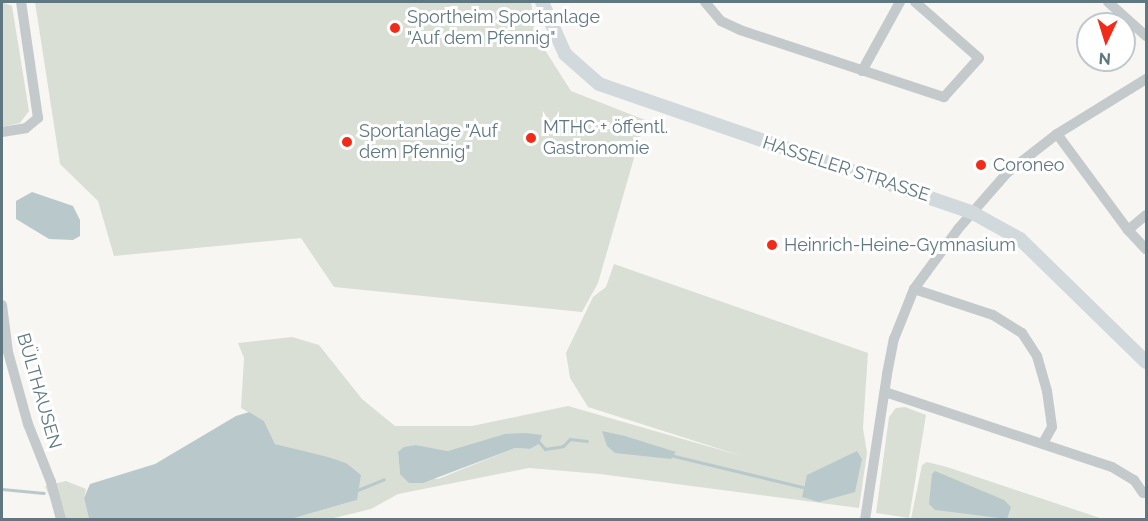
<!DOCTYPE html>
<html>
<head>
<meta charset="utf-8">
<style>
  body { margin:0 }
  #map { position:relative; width:1148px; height:521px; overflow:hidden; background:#f7f6f3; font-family:Raleway,sans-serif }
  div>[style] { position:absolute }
  .green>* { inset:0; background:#d9dfd4 }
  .water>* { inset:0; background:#b9c9cb }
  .stream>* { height:3px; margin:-1.5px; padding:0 1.5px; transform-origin:1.5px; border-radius:1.5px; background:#b9c9cb }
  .minor>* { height:10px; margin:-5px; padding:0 5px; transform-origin:5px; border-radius:5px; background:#c4c9cc }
  .secondary>* { height:14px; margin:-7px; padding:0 7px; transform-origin:7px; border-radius:7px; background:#d2d9dc }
  .dots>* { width:16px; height:16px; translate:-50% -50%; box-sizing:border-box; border:3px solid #fff; border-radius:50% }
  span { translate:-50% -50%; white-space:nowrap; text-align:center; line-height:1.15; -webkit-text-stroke:6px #fff; paint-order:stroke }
  .poi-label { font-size:18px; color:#5f7781 }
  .left { translate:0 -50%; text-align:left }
  .street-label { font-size:18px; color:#5f7781 }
  .frame { position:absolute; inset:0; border:3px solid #5f7781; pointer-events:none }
  .north { position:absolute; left:1076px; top:12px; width:60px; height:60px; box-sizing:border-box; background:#fff; border:2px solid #bfc9cd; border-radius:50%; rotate:184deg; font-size:16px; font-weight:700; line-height:24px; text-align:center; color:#5f7781 }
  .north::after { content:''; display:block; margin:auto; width:21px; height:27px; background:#f22b18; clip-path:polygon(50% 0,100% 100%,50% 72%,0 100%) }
</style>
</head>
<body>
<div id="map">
  <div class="green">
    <div style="clip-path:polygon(2px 2px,12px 6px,29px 111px,20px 123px,2px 127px)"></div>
    <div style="clip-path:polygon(35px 2px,531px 2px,536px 36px,571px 91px,645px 120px,598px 283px,582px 312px,334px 287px,301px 238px,114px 256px,98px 201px,60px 164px)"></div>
    <div style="clip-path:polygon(evenodd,614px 264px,868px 353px,863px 428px,867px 453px,859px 508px,600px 474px,529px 468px,398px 494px,371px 509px,330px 519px,291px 519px,357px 500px,346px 463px,275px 444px,264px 421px,241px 408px,244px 358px,238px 343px,292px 337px,319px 345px,362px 399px,395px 426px,472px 426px,568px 406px,742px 456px,588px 407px,570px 378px,566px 353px,593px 297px,606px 287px,614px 264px,539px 444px,530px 449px,515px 448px,438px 479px,400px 474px,398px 452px,416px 445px,448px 451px,472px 446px,539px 444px)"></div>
    <div style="clip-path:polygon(905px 407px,926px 415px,909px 518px,876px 513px,889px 417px,896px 408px)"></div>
    <div style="clip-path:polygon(927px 462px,947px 467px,1103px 519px,911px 519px,922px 465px)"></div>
    <div style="clip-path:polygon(66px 481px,86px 489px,84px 498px,89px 519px,59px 519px,45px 486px)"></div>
  </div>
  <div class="water">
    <div style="clip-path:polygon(32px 192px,73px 206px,80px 220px,80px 236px,73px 240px,49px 239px,16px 219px,16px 201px)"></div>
    <div style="clip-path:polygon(249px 412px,264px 421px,275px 444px,328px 457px,346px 463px,361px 475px,357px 500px,291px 519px,89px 519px,84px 498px,90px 484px,155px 464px,236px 416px)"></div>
    <div style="clip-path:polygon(602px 431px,625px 436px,676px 452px,671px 459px,615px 453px,607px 446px)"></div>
    <div style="clip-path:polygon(526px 433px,542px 435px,539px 444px,530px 449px,515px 448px,423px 483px,409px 483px,400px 474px,398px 452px,404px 447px,416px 445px,448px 451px,505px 434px)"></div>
    <div style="clip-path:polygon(857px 451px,862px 459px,855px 492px,819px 502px,802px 497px,807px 475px)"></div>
    <div style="clip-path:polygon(935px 471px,1004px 500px,1011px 507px,1007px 519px,935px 510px,929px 504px,932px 474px)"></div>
  </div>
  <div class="stream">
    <div style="left:538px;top:441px;width:11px;rotate:49deg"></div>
    <div style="left:545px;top:449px;width:18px;rotate:-9deg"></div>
    <div style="left:563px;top:446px;width:10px;rotate:-45deg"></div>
    <div style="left:570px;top:439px;width:17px;rotate:7deg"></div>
    <div style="left:670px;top:455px;width:136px;rotate:13.6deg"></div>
    <div style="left:2px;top:489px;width:42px;rotate:5.4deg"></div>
    <div style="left:355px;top:491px;width:31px;rotate:-22deg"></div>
  </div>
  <div class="minor">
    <div style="left:705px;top:2px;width:25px;rotate:50deg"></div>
    <div style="left:721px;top:21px;width:21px;rotate:25deg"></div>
    <div style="left:740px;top:30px;width:215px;rotate:18.2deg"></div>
    <div style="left:944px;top:97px;width:52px;rotate:-48.1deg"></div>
    <div style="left:979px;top:58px;width:85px;rotate:-138.8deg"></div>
    <div style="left:1108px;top:2px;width:51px;rotate:41.8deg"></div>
    <div style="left:862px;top:71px;width:79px;rotate:-61.2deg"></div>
    <div style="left:2px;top:132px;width:24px;rotate:-9deg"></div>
    <div style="left:26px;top:128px;width:16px;rotate:-40deg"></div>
    <div style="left:38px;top:118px;width:117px;rotate:-98.3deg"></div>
    <div style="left:1057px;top:134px;width:119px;rotate:53.5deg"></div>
    <div style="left:1128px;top:230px;width:26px;rotate:47deg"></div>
    <div style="left:1128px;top:230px;width:23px;rotate:-40deg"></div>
    <div style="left:914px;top:289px;width:83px;rotate:18.2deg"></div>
    <div style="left:993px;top:315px;width:34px;rotate:32deg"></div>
    <div style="left:1022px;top:333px;width:27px;rotate:57deg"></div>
    <div style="left:1037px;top:356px;width:36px;rotate:74deg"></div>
    <div style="left:1047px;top:391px;width:36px;rotate:82deg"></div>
    <div style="left:1052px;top:427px;width:18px;rotate:119deg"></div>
    <div style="left:2px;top:305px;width:47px;rotate:82.7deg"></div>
    <div style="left:8px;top:352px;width:75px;rotate:74.5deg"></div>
    <div style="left:28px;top:424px;width:62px;rotate:68.4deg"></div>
    <div style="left:51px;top:482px;width:39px;rotate:75deg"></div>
    <div style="left:885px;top:392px;width:239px;rotate:18.3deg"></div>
    <div style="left:1112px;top:467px;width:26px;rotate:31deg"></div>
    <div style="left:1134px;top:480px;width:16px;rotate:55deg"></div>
    <div style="left:865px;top:520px;width:148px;rotate:-81.4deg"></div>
    <div style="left:887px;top:374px;width:36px;rotate:-79deg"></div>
    <div style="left:894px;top:339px;width:54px;rotate:-68.2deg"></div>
    <div style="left:914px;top:289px;width:74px;rotate:-53.7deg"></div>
    <div style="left:958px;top:229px;width:74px;rotate:-48.8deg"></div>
    <div style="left:1007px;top:173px;width:63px;rotate:-38deg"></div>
    <div style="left:1057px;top:134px;width:105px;rotate:-31.7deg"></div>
  </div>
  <div class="secondary">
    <div style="left:542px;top:2px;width:57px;rotate:66.1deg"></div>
    <div style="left:565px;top:54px;width:45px;rotate:41.4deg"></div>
    <div style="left:599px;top:84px;width:396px;rotate:19deg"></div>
    <div style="left:973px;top:213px;width:54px;rotate:29deg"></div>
    <div style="left:1020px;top:239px;width:176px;rotate:44.3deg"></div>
  </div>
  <div class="dots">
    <div style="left:395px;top:28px;background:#f22b18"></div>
    <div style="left:531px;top:138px;background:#f22b18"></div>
    <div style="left:347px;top:142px;background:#f22b18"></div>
    <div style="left:981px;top:165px;background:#f22b18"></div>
    <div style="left:772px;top:245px;background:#f22b18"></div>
  </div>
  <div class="poi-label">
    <span class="left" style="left:407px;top:28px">Sportheim Sportanlage<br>"Auf dem Pfennig"</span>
    <span class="left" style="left:543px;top:138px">MTHC + öffentl.<br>Gastronomie</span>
    <span class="left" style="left:359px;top:142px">Sportanlage "Auf<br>dem Pfennig"</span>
    <span class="left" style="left:993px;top:165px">Coroneo</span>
    <span class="left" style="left:784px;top:245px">Heinrich-Heine-Gymnasium</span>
  </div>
  <div class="street-label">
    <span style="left:846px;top:169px;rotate:18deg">HASSELER STRASSE</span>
    <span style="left:39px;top:391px;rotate:74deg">BÜLTHAUSEN</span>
  </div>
  <div class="frame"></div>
  <div class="north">N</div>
</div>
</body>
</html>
